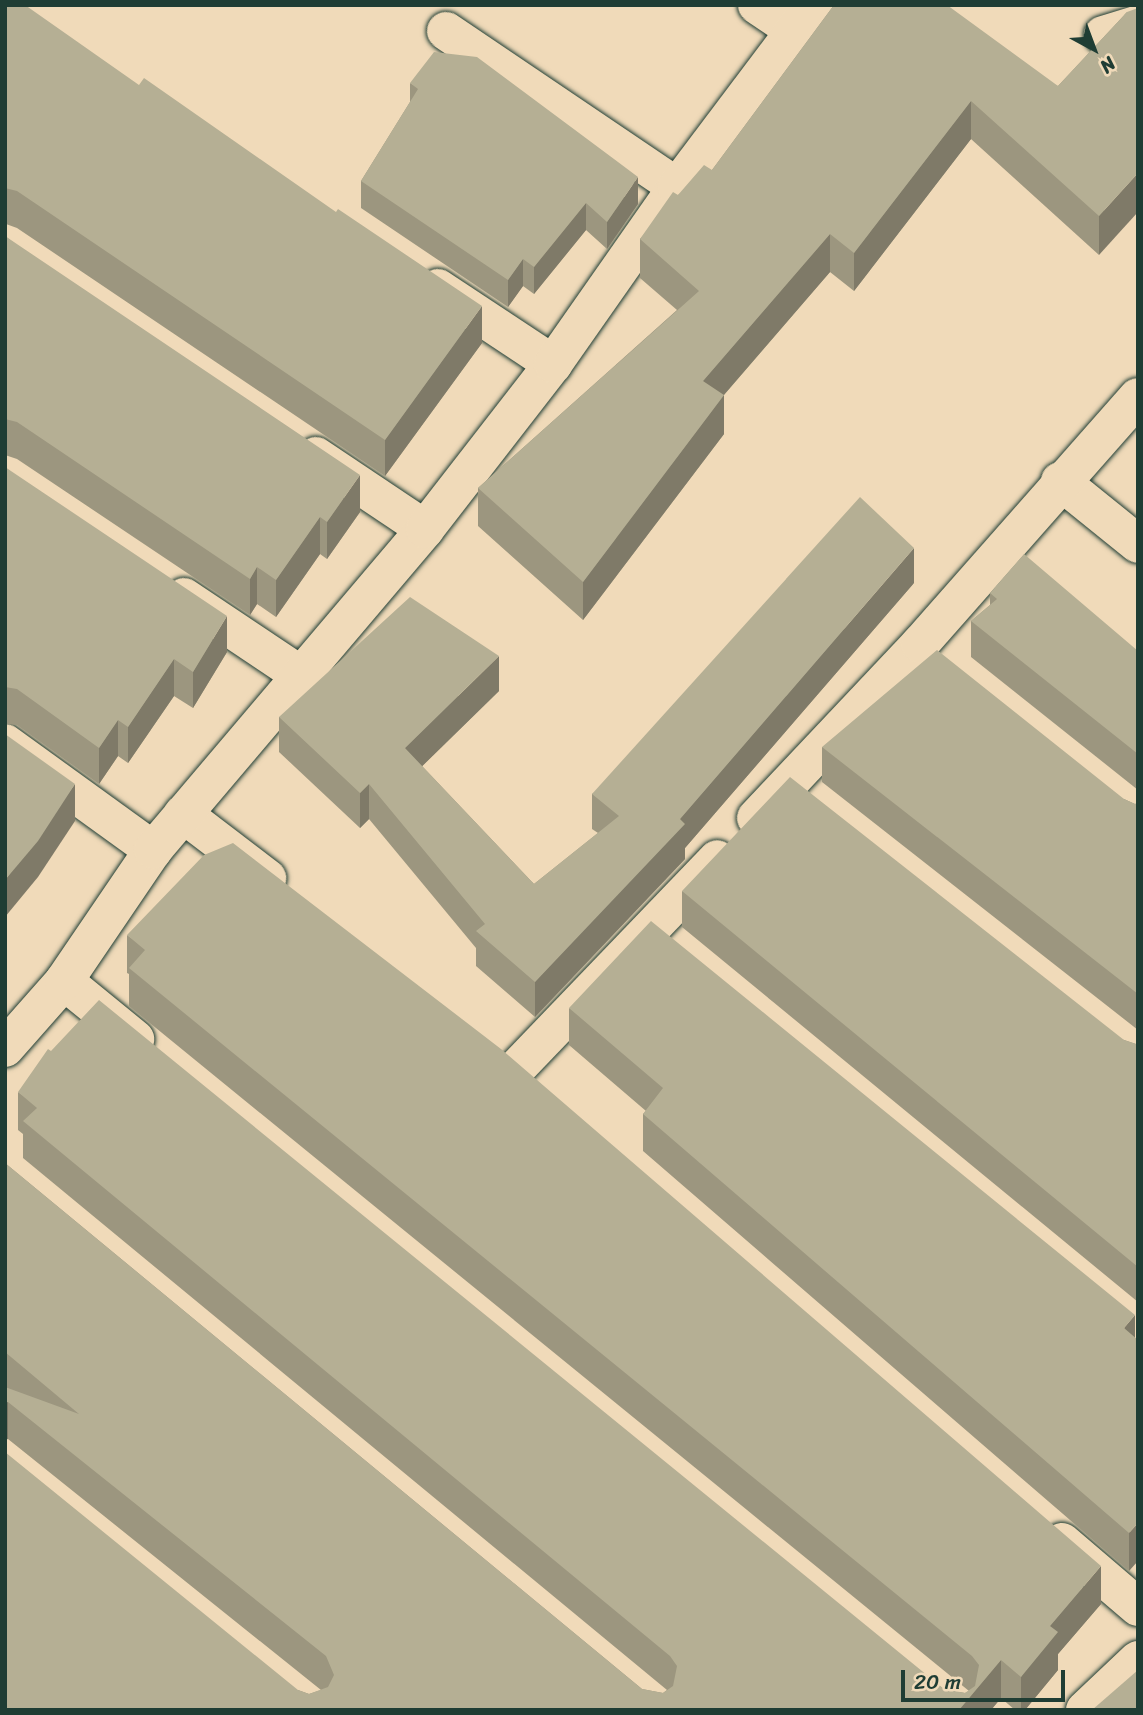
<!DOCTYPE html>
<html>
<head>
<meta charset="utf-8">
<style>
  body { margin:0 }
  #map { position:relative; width:1143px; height:1715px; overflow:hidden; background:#f0dab9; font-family:Sriracha,sans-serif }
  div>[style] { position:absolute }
  .roads { filter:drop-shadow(0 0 2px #1f3d34) drop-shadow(0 0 2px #1f3d34) }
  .minor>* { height:38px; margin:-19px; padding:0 19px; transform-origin:19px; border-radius:19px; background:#f0dab9 }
  .wall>* { inset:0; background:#9c967f }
  .shaded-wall>* { inset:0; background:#7f7a68; transform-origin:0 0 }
  .building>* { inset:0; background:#b5af94 }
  span { translate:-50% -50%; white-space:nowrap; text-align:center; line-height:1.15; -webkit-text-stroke:5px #f0dab9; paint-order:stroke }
  .frame { position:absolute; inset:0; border:7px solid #1f3d34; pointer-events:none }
  .north { position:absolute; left:1059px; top:14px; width:70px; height:70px; -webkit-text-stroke:5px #f0dab9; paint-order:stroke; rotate:139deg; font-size:19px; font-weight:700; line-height:28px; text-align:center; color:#1f3d34 }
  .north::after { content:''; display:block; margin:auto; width:24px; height:32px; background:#1f3d34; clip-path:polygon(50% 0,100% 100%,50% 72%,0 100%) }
  .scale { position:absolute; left:901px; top:1670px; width:164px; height:32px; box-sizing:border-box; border:4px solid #1f3d34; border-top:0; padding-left:9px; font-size:21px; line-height:24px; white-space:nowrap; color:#1f3d34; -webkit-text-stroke:5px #f0dab9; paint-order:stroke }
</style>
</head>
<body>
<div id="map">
  <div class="roads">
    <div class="minor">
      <div style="left:757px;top:5px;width:45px;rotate:34deg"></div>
      <div style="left:446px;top:31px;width:279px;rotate:34deg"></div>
      <div style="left:1103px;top:35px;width:37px;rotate:-17deg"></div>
      <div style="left:438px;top:288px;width:138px;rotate:33.5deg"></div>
      <div style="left:316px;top:456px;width:131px;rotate:33.8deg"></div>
      <div style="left:1060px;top:481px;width:100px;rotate:38.9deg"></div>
      <div style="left:184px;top:597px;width:138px;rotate:33.8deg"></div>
      <div style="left:5px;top:743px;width:183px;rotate:35.9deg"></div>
      <div style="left:183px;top:814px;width:106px;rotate:37.3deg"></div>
      <div style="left:756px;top:818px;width:239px;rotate:-46.7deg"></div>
      <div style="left:920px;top:644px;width:329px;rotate:-48.6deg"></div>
      <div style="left:64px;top:981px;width:92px;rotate:39.2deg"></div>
      <div style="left:5px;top:1048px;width:89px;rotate:-48.6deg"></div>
      <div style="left:64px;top:981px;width:158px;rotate:-55.8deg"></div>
      <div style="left:153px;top:850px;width:421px;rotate:-49.7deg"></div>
      <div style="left:425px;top:529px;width:209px;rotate:-52.2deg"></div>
      <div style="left:553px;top:364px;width:216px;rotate:-55deg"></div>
      <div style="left:677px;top:187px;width:228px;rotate:-53deg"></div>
      <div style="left:515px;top:1070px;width:292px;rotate:-46.2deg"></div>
      <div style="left:1062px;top:1542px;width:100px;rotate:40.5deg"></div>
      <div style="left:1085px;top:1710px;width:73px;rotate:-43.3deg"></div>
    </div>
  </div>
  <div class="wall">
    <div style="clip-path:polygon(5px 5px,482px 343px,385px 476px,17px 228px,6px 224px)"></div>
    <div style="clip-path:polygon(834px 5px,1058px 86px,1127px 12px,1099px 255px,971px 139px,854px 291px,830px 272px,724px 395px,724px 434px,583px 620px,478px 526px,478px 488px,677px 310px,640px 278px,640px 239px,678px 195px,712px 170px)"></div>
    <div style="clip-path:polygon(410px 83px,638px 204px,607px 249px,586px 230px,534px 294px,523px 286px,508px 307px,361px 208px,361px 181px,410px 102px)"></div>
    <div style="clip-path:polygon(5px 236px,360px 512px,327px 559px,320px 554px,276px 617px,257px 604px,250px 615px,17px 459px,5px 455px)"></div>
    <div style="clip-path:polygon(5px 467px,227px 652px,193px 708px,174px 696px,128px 763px,118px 756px,99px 784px,17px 725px,5px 724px)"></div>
    <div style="clip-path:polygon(914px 583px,685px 848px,685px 859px,535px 1017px,476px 966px,476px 948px,369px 819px,360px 828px,279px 752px,279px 717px,499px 691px,422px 766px,534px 884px,598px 833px,592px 829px,592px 794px)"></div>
    <div style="clip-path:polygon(990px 593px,1138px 651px,1138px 790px,971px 657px,971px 621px,990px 605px)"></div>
    <div style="clip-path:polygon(822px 747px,1124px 799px,1135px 804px,1138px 803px,1138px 1030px,822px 782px)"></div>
    <div style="clip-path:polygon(682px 891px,1136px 1044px,1138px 1043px,1138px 1302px,682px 927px)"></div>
    <div style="clip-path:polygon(127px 935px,1101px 1604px,1058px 1654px,1058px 1670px,1025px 1710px,1015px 1710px,1001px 1698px,991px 1710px,5px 1710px,298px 1690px,309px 1694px,321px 1690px,8px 1439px,5px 1440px,5px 1163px,642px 1689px,663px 1693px,667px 1690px,23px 1158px,23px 1134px,18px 1130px,18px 1092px,944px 1689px,965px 1693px,969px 1691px,129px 1006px,129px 974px,127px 973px)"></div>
    <div style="clip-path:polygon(569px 1008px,1135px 1338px,1129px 1571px,643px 1151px,643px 1114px,646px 1111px,569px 1045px)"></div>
  </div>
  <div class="shaded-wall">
    <div style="clip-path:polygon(971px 101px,971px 139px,854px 291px,854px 253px)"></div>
    <div style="clip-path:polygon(1138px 173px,1138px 212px,1099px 255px,1099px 216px)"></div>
    <div style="clip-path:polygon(638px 177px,638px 204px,607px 249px,607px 222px)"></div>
    <div style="clip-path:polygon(5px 188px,6px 188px,5px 225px)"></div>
    <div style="clip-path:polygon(586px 203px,586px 230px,534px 294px,534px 267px)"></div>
    <div style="clip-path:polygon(830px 234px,830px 272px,703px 419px,703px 381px)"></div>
    <div style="clip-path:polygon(523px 259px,523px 286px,508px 307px,508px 280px)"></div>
    <div style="clip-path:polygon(482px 306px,482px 343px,385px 476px,385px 440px)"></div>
    <div style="clip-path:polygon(724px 395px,724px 434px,583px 620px,583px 582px)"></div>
    <div style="clip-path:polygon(5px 419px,6px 419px,5px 455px)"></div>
    <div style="clip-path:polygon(360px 475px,360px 512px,327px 559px,327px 522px)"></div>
    <div style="clip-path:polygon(320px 517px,320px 554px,276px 617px,276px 580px)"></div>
    <div style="clip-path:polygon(914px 548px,914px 583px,685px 848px,685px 859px,535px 1017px,535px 982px,680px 819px)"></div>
    <div style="clip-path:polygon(257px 567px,257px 604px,250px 615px,250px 579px)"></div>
    <div style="clip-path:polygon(227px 616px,227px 652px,193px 708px,193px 672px)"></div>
    <div style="clip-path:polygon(499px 656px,499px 691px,405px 783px,405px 748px)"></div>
    <div style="clip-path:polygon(174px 659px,174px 696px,128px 763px,128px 727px)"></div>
    <div style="clip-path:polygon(118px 720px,118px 756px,99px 784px,99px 748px)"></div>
    <div style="clip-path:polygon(75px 784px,75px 821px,38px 877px,5px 917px,5px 880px)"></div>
    <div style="clip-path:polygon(369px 784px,369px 819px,360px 828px,360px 793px)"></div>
    <div style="clip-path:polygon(1135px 1315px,1135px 1353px,1124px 1328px)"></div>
    <div style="left:8px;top:1402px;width:37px;height:3px;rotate:90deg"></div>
    <div style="clip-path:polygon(1138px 1523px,1138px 1561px,1129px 1571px,1129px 1533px)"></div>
    <div style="clip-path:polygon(1101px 1566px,1101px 1604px,1058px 1654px,1058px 1670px,1025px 1710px,1021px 1710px,1021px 1677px,1050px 1626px)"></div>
    <div style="clip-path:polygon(1001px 1660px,1001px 1698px,991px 1710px,959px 1710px)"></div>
  </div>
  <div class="building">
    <div style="clip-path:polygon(5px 5px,25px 5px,139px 85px,144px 78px,336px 212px,338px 209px,482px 306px,385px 440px,17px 191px,5px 188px)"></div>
    <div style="clip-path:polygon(834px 5px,947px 5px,1058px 86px,1127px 12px,1138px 8px,1138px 173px,1099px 216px,971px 101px,854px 253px,830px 234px,703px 381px,724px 395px,583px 582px,478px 488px,699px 291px,640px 239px,673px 192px,678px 195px,704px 165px,712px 170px)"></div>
    <div style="clip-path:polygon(434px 52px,477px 57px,638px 177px,607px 222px,586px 203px,534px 267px,523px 259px,508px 280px,361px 181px,418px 89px,410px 83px)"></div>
    <div style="clip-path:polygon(5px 236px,360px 475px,327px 522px,320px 517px,276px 580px,257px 567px,250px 579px,17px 422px,5px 419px)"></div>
    <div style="clip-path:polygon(5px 467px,227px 616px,193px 672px,174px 659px,128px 727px,118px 720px,99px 748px,17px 689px,5px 687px)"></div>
    <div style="clip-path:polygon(860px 497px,914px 548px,680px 819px,685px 824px,535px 982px,476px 931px,485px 924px,369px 784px,360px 793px,279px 717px,410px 597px,499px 656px,405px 748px,534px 884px,619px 816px,592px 794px)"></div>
    <div style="clip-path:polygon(1024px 554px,1138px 651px,1138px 754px,971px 621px,997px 599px,990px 593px)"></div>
    <div style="clip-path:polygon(937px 650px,1124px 799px,1135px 804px,1138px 803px,1138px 994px,822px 747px)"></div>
    <div style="clip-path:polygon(5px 734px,75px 784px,38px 841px,5px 880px)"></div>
    <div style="clip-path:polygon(790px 777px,1124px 1040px,1136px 1044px,1138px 1043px,1138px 1267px,682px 891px)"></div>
    <div style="clip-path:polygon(233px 843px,501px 1049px,1101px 1566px,1050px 1626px,1058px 1632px,1021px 1677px,1001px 1660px,959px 1710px,5px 1710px,5px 1452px,298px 1690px,309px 1694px,328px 1687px,334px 1675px,326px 1656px,8px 1402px,5px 1403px,5px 1387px,79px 1414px,5px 1352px,5px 1163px,642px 1689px,663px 1693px,673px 1686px,677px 1666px,670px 1656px,23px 1121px,37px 1108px,18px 1092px,48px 1049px,51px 1051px,99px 1000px,944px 1689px,965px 1693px,975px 1686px,979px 1665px,972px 1656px,129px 968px,145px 950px,127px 935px,204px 855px)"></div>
    <div style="clip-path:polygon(651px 921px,1135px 1315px,1124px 1328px,1138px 1340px,1138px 1523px,1129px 1533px,643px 1114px,663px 1088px,569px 1008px)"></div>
    <div style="clip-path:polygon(1138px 1670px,1138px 1710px,1092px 1710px)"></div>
  </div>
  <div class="frame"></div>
  <div class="north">N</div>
  <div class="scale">20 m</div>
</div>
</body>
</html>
